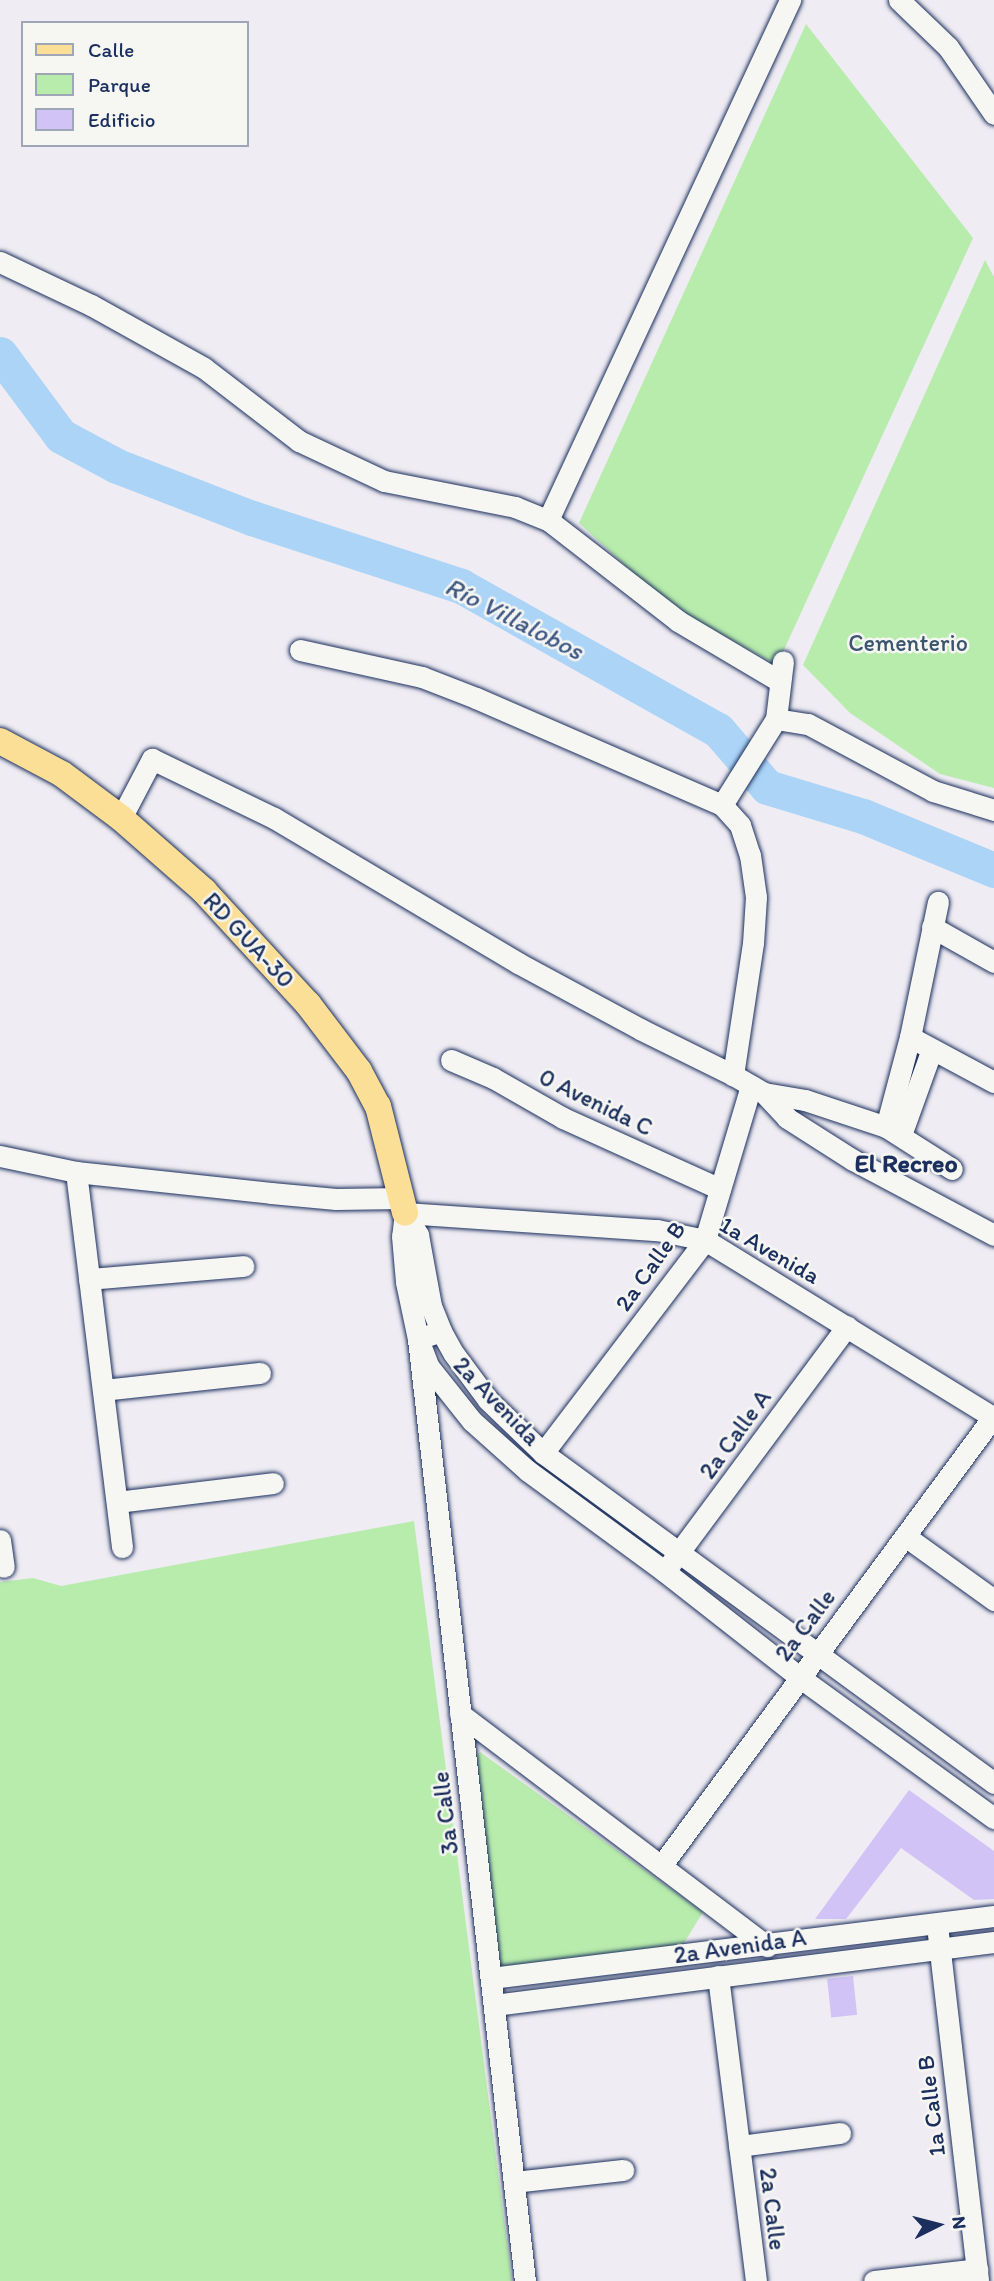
<!DOCTYPE html>
<html>
<head>
<meta charset="utf-8">
<style>
  body { margin:0 }
  #map { position:relative; width:994px; height:2281px; overflow:hidden; background:#efecf3; font-family:Itim,sans-serif }
  div>[style] { position:absolute }
  .green>* { inset:0; background:#b8ecad }
  .river>* { height:35px; margin:-17.5px; padding:0 17.5px; transform-origin:17.5px; border-radius:17.5px; background:#acd4f6 }
  .building>* { inset:0; background:#d1c3f5; transform-origin:0 0 }
  .roads { filter:drop-shadow(0 0 2px #1b2f5e) drop-shadow(0 0 2px #1b2f5e) }
  .minor>* { height:21px; margin:-10.5px; padding:0 10.5px; transform-origin:10.5px; border-radius:10.5px; background:#f6f6f2 }
  .major>* { height:26px; margin:-13px; padding:0 13px; transform-origin:13px; border-radius:13px; background:#fbdf96 }
  span { translate:-50% -50%; white-space:nowrap; text-align:center; line-height:1.15; -webkit-text-stroke:5px #f6f6f2; paint-order:stroke }
  .park-label { font-size:24px; color:#3a556e }
  .street-label { font-size:24px; color:#1b2f5e }
  .water-label { font-size:26px; color:#3f5884; font-style:italic }
  .neighbourhood-label { font-size:26px; color:#1b2f5e; font-weight:700 }
  .legend { position:absolute; left:21px; top:21px; width:228px; height:126px; box-sizing:border-box; background:#f6f6f2; border:2px solid #9ea6b7; margin:0; padding:9px 12px; list-style:none; font-size:21px; color:#1b2f5e }
  .legend li { display:flex; align-items:center; gap:14px; height:35px }
  .legend b { width:35px; border:2px solid #9ea6b7 }
  .north { position:absolute; left:903px; top:2190px; width:70px; height:70px; -webkit-text-stroke:5px #f6f6f2; paint-order:stroke; rotate:84deg; font-size:19px; font-weight:700; line-height:28px; text-align:center; color:#1b2f5e }
  .north::after { content:''; display:block; margin:auto; width:24px; height:32px; background:#1b2f5e; clip-path:polygon(50% 0,100% 100%,50% 72%,0 100%) }
</style>
</head>
<body>
<div id="map">
  <div class="green">
    <div style="clip-path:polygon(806px 24px,973px 238px,777px 665px,695px 620px,639px 578px,579px 523px)"></div>
    <div style="clip-path:polygon(985px 260px,994px 277px,994px 788px,940px 774px,850px 713px,803px 665px)"></div>
    <div style="clip-path:polygon(414px 1521px,512px 2281px,0 2281px,0 1582px,33px 1578px,61px 1586px)"></div>
    <div style="clip-path:polygon(480px 1752px,703px 1912px,676px 1956px,499px 1974px,468px 1765px)"></div>
  </div>
  <div class="river">
    <div style="left:0;top:354px;width:102px;rotate:53.4deg"></div>
    <div style="left:61px;top:436px;width:64px;rotate:28.2deg"></div>
    <div style="left:117px;top:466px;width:145px;rotate:21.1deg"></div>
    <div style="left:252px;top:518px;width:220px;rotate:18deg"></div>
    <div style="left:461px;top:586px;width:295px;rotate:29.3deg"></div>
    <div style="left:718px;top:730px;width:75px;rotate:49.3deg"></div>
    <div style="left:767px;top:787px;width:100px;rotate:16.8deg"></div>
    <div style="left:863px;top:816px;width:142px;rotate:22.4deg"></div>
  </div>
  <div class="building">
    <div style="clip-path:polygon(909px 1790px,994px 1851px,994px 1899px,974px 1900px,901px 1848px,846px 1919px,815px 1919px)"></div>
    <div style="left:853px;top:1976px;width:39px;height:26px;rotate:84deg"></div>
  </div>
  <div class="roads">
    <div class="minor">
      <div style="left:899px;top:0;width:68px;rotate:43.8deg"></div>
      <div style="left:948px;top:47px;width:81px;rotate:55.5deg"></div>
      <div style="left:0;top:262px;width:101px;rotate:25.3deg"></div>
      <div style="left:91px;top:305px;width:129px;rotate:29.1deg"></div>
      <div style="left:204px;top:368px;width:120px;rotate:37.5deg"></div>
      <div style="left:299px;top:441px;width:94px;rotate:25.2deg"></div>
      <div style="left:384px;top:481px;width:134px;rotate:11.2deg"></div>
      <div style="left:515px;top:507px;width:35px;rotate:22deg"></div>
      <div style="left:548px;top:520px;width:165px;rotate:37.8deg"></div>
      <div style="left:678px;top:621px;width:117px;rotate:30.7deg"></div>
      <div style="left:548px;top:520px;width:574px;rotate:-65.04deg"></div>
      <div style="left:300px;top:650px;width:125px;rotate:12.5deg"></div>
      <div style="left:422px;top:677px;width:58px;rotate:21.3deg"></div>
      <div style="left:476px;top:698px;width:268px;rotate:23.5deg"></div>
      <div style="left:722px;top:805px;width:27px;rotate:48deg"></div>
      <div style="left:740px;top:825px;width:32px;rotate:72deg"></div>
      <div style="left:750px;top:855px;width:42px;rotate:81.9deg"></div>
      <div style="left:756px;top:897px;width:46px;rotate:93.7deg"></div>
      <div style="left:753px;top:943px;width:134px;rotate:98.6deg"></div>
      <div style="left:776px;top:719px;width:32px;rotate:9deg"></div>
      <div style="left:808px;top:724px;width:142px;rotate:28.2deg"></div>
      <div style="left:933px;top:791px;width:64px;rotate:17.3deg"></div>
      <div style="left:722px;top:805px;width:102px;rotate:-57.9deg"></div>
      <div style="left:776px;top:719px;width:58px;rotate:-83.1deg"></div>
      <div style="left:121px;top:818px;width:67px;rotate:-62.3deg"></div>
      <div style="left:152px;top:759px;width:136px;rotate:25.8deg"></div>
      <div style="left:274px;top:818px;width:284px;rotate:30.7deg"></div>
      <div style="left:518px;top:963px;width:139px;rotate:28.4deg"></div>
      <div style="left:640px;top:1029px;width:104px;rotate:26.3deg"></div>
      <div style="left:733px;top:1075px;width:36px;rotate:30deg"></div>
      <div style="left:764px;top:1093px;width:34px;rotate:47deg"></div>
      <div style="left:787px;top:1118px;width:78px;rotate:32.5deg"></div>
      <div style="left:853px;top:1160px;width:160px;rotate:28deg"></div>
      <div style="left:932px;top:927px;width:71px;rotate:29.4deg"></div>
      <div style="left:910px;top:1037px;width:95px;rotate:28.2deg"></div>
      <div style="left:451px;top:1060px;width:46px;rotate:23.2deg"></div>
      <div style="left:493px;top:1078px;width:81px;rotate:29.7deg"></div>
      <div style="left:563px;top:1118px;width:172px;rotate:24.3deg"></div>
      <div style="left:764px;top:1093px;width:42px;rotate:9.7deg"></div>
      <div style="left:805px;top:1100px;width:85px;rotate:18.4deg"></div>
      <div style="left:886px;top:1127px;width:78px;rotate:32.5deg"></div>
      <div style="left:886px;top:1127px;width:93px;rotate:-75.1deg"></div>
      <div style="left:910px;top:1037px;width:138px;rotate:-78.3deg"></div>
      <div style="left:901px;top:1135px;width:91px;rotate:-70.2deg"></div>
      <div style="left:0;top:1156px;width:78px;rotate:11.9deg"></div>
      <div style="left:76px;top:1172px;width:196px;rotate:6.1deg"></div>
      <div style="left:271px;top:1193px;width:65px;rotate:5.3deg"></div>
      <div style="left:336px;top:1199px;width:66px;rotate:-0.9deg"></div>
      <div style="left:76px;top:1172px;width:378px;rotate:83deg"></div>
      <div style="left:405px;top:1213px;width:23px;rotate:97deg"></div>
      <div style="left:402px;top:1236px;width:46px;rotate:85deg"></div>
      <div style="left:406px;top:1282px;width:58px;rotate:78.1deg"></div>
      <div style="left:418px;top:1339px;width:30px;rotate:69deg"></div>
      <div style="left:429px;top:1367px;width:69px;rotate:51.5deg"></div>
      <div style="left:472px;top:1421px;width:75px;rotate:41.8deg"></div>
      <div style="left:528px;top:1471px;width:169px;rotate:36.3deg"></div>
      <div style="left:664px;top:1571px;width:172px;rotate:38.1deg"></div>
      <div style="left:799px;top:1677px;width:241px;rotate:35.9deg"></div>
      <div style="left:405px;top:1213px;width:26px;rotate:59deg"></div>
      <div style="left:418px;top:1235px;width:72px;rotate:79.6deg"></div>
      <div style="left:431px;top:1306px;width:27px;rotate:68deg"></div>
      <div style="left:441px;top:1331px;width:26px;rotate:61deg"></div>
      <div style="left:454px;top:1354px;width:57px;rotate:53.5deg"></div>
      <div style="left:488px;top:1400px;width:76px;rotate:43.9deg"></div>
      <div style="left:543px;top:1453px;width:559px;rotate:36.19deg"></div>
      <div style="left:405px;top:1213px;width:253px;rotate:3.9deg"></div>
      <div style="left:657px;top:1230px;width:49px;rotate:11.8deg"></div>
      <div style="left:705px;top:1240px;width:339px;rotate:31.6deg"></div>
      <div style="left:89px;top:1279px;width:155px;rotate:-4.8deg"></div>
      <div style="left:441px;top:1331px;width:24px;rotate:161deg"></div>
      <div style="left:418px;top:1339px;width:948px;rotate:83.52deg"></div>
      <div style="left:103px;top:1390px;width:158px;rotate:-6.2deg"></div>
      <div style="left:543px;top:1453px;width:268px;rotate:-52.7deg"></div>
      <div style="left:705px;top:1240px;width:161px;rotate:-73.4deg"></div>
      <div style="left:117px;top:1502px;width:157px;rotate:-6.9deg"></div>
      <div style="left:905px;top:1536px;width:110px;rotate:35.7deg"></div>
      <div style="left:0;top:1540px;width:27px;rotate:82deg"></div>
      <div style="left:671px;top:1563px;width:295px;rotate:-53.4deg"></div>
      <div style="left:460px;top:1714px;width:385px;rotate:37.1deg"></div>
      <div style="left:661px;top:1866px;width:558px;rotate:-53.52deg"></div>
      <div style="left:938px;top:1934px;width:349px;rotate:83.4deg"></div>
      <div style="left:718px;top:1976px;width:307px;rotate:82.9deg"></div>
      <div style="left:491px;top:1978px;width:507px;rotate:-7.03deg"></div>
      <div style="left:494px;top:2005px;width:504px;rotate:-7.18deg"></div>
      <div style="left:739px;top:2146px;width:102px;rotate:-7.3deg"></div>
      <div style="left:514px;top:2182px;width:110px;rotate:-6.3deg"></div>
      <div style="left:874px;top:2281px;width:104px;rotate:-6.6deg"></div>
    </div>
    <div class="major">
      <div style="left:0;top:741px;width:70px;rotate:28deg"></div>
      <div style="left:62px;top:774px;width:74px;rotate:36.7deg"></div>
      <div style="left:121px;top:818px;width:111px;rotate:41.3deg"></div>
      <div style="left:204px;top:891px;width:154px;rotate:47.4deg"></div>
      <div style="left:308px;top:1004px;width:84px;rotate:52.7deg"></div>
      <div style="left:359px;top:1071px;width:40px;rotate:62deg"></div>
      <div style="left:378px;top:1106px;width:110px;rotate:75.8deg"></div>
    </div>
  </div>
  <div class="park-label">
    <span style="left:908px;top:643px">Cementerio</span>
  </div>
  <div class="street-label">
    <span style="left:249px;top:940px;rotate:47deg">RD GUA-30</span>
    <span style="left:596px;top:1102px;rotate:26deg">0 Avenida C</span>
    <span style="left:770px;top:1250px;rotate:30deg">1a Avenida</span>
    <span style="left:650px;top:1266px;rotate:-55deg">2a Calle B</span>
    <span style="left:497px;top:1401px;rotate:46deg">2a Avenida</span>
    <span style="left:735px;top:1434px;rotate:-54deg">2a Calle A</span>
    <span style="left:805px;top:1625px;rotate:-53deg">2a Calle</span>
    <span style="left:445px;top:1813px;rotate:-97deg">3a Calle</span>
    <span style="left:740px;top:1946px;rotate:-8deg">2a Avenida A</span>
    <span style="left:931px;top:2106px;rotate:-97deg">1a Calle B</span>
    <span style="left:773px;top:2209px;rotate:83deg">2a Calle</span>
  </div>
  <div class="water-label">
    <span style="left:514px;top:619px;rotate:27deg">Río Villalobos</span>
  </div>
  <div class="neighbourhood-label">
    <span style="left:906px;top:1164px">El Recreo</span>
  </div>
  <ul class="legend">
  <li><b style="height:9px;background:#fbdf96"></b>Calle</li>
  <li><b style="height:19px;background:#b8ecad"></b>Parque</li>
  <li><b style="height:19px;background:#d1c3f5"></b>Edificio</li>
  </ul>
  <div class="north">N</div>
</div>
</body>
</html>
